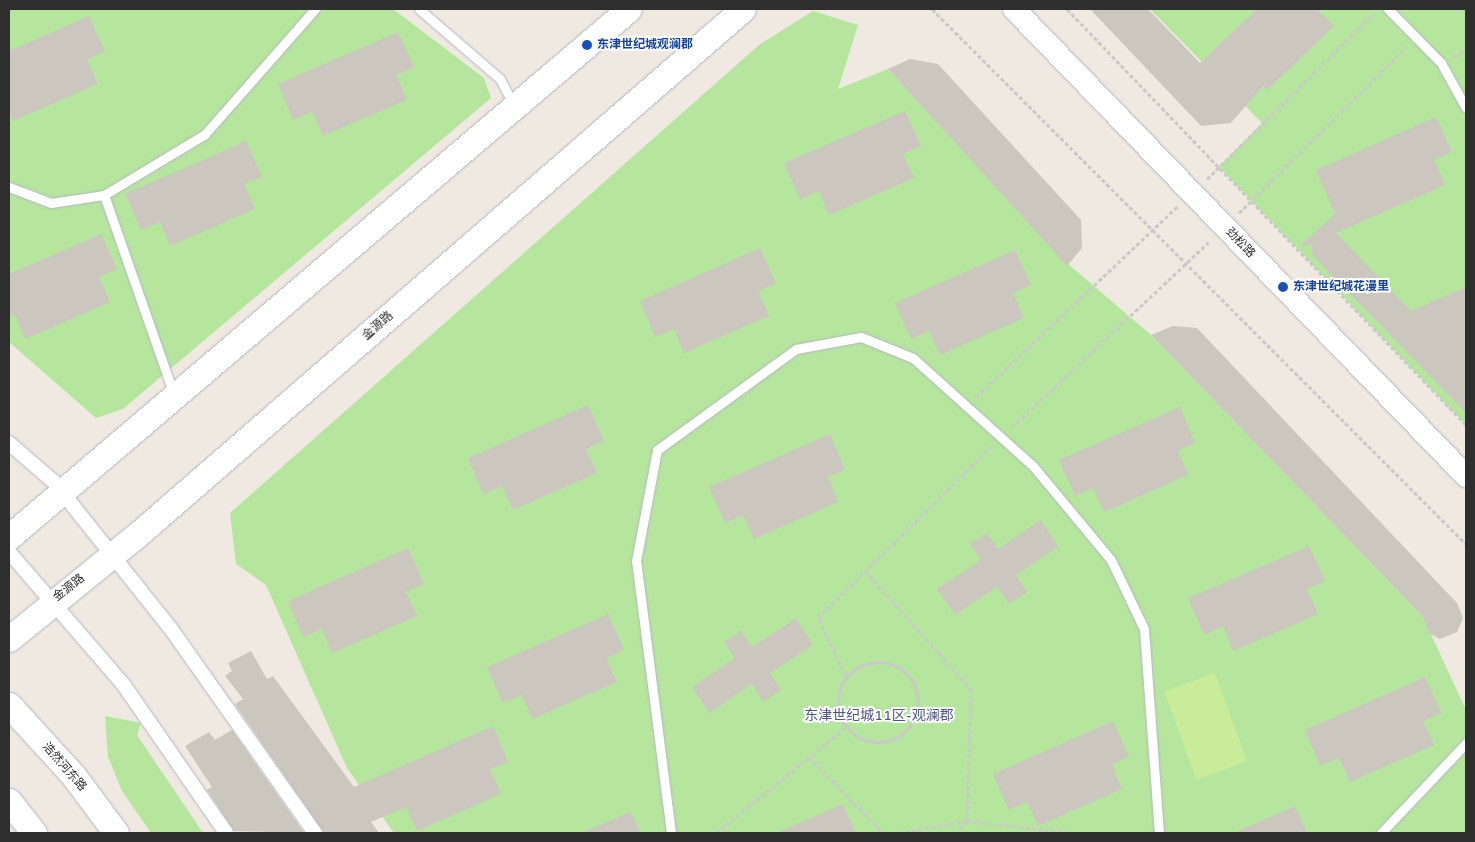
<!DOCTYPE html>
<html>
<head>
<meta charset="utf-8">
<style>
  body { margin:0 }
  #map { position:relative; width:1475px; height:842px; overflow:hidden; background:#efe9e1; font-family:"Varela Round","Noto Sans SC",sans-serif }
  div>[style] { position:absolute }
  .green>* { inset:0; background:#b6e59e }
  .pitch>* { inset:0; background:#c9ec9a; transform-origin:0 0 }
  .building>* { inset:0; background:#cbc7bf }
  .path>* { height:3px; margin-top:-1.5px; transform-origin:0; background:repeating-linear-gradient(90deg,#c9c9c9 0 4px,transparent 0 6.5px) }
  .path>.ring { margin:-1.5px; padding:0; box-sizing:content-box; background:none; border:3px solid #c9c9c9; border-radius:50% }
  .roads { filter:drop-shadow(0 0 1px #b4b7c1) drop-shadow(0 0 1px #b4b7c1) }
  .service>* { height:9px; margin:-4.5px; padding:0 4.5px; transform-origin:4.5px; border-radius:4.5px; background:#fff }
  .pedestrian>* { height:14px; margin:-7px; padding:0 7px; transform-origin:7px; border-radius:7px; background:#fff }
  .tertiary>* { height:22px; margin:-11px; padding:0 11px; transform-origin:11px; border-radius:11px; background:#fff }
  .secondary>* { height:25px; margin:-12.5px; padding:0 12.5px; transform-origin:12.5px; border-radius:12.5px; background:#fff }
  .dots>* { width:14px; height:14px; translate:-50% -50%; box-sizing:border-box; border:2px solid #fff; border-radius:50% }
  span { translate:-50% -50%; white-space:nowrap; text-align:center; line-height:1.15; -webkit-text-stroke:4px #fff; paint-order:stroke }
  .transit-label { font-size:12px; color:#164399; font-weight:700 }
  .left { translate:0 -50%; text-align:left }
  .street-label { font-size:12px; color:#2e2e2e }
  .neighbourhood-label { font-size:14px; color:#4d5680 }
  .frame { position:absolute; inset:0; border:10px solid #2e2e2e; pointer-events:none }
</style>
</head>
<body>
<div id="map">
  <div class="green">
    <div style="clip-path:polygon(9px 9px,393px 9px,484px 78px,491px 98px,123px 409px,96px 418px,9px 342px)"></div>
    <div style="clip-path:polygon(1150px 9px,1466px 9px,1466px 425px,1219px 167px,1262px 123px)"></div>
    <div style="clip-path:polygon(813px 11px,858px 25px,838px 89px,888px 69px,1060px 257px,1151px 335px,1423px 617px,1466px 710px,1466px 833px,394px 833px,347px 768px,266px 585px,236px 564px,230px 513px,759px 45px)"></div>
    <div style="clip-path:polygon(105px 716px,141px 723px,137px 735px,203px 833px,151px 833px,122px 791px,108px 757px)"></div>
  </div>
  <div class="pitch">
    <div style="left:1215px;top:673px;width:94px;height:54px;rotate:70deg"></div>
  </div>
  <div class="building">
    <div style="clip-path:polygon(1090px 9px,1148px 9px,1200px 63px,1257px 9px,1317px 9px,1334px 26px,1267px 90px,1263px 86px,1231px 123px,1201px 126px)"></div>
    <div style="clip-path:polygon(89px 16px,105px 52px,87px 59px,98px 84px,13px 121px,9px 110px,9px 51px)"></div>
    <div style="clip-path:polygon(398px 32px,414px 67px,396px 75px,407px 100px,323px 136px,312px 112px,293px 120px,278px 84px)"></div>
    <div style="clip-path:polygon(910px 59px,938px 64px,1081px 220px,1082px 248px,1067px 266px,888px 69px)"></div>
    <div style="clip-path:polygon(905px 111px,921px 146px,903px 154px,914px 178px,829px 215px,819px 191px,800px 199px,784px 163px)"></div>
    <div style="clip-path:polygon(1436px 117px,1452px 152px,1434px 160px,1445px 185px,1336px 233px,1411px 311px,1466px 287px,1466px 413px,1313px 256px,1311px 244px,1302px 247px,1301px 245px,1335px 214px,1316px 170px)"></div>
    <div style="clip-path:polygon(246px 141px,262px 177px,244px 184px,255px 209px,170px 246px,160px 222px,141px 230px,125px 194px)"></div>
    <div style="clip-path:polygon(101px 234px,117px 269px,99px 277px,110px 302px,25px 339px,15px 315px,9px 317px,9px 274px)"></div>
    <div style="clip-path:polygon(760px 248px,776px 284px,758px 291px,769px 316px,684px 353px,674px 329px,655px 337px,640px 301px)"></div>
    <div style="clip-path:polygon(1015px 250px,1031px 285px,1013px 293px,1024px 318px,940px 355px,929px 331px,911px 339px,895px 303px)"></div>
    <div style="clip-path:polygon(1173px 326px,1197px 328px,1438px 583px,1457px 603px,1463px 618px,1457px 632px,1440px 639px,1429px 633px,1423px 617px,1151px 335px)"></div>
    <div style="clip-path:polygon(588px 405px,604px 441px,586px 449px,597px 473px,513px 510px,502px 486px,483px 494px,468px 458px)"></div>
    <div style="clip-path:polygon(1180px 407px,1195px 443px,1178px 451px,1188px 475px,1104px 512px,1093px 488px,1075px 496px,1059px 460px)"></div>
    <div style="clip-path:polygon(830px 434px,845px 470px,828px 477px,838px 502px,754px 539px,743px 515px,725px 523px,709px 487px)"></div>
    <div style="clip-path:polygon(1041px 520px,1058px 547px,1016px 575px,1027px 592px,1009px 604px,997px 587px,955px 615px,937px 589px,981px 560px,970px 544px,987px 533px,998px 549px)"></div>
    <div style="clip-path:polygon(1309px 546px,1325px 581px,1307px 589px,1318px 614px,1233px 651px,1223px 626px,1204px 635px,1188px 598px)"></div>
    <div style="clip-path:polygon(408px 548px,424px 584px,406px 592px,417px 616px,332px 653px,322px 629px,303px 637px,288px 601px)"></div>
    <div style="clip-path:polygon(608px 614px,624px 650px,606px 658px,617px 682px,532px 719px,522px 695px,503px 703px,487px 667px)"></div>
    <div style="clip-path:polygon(796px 618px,813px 645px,770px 673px,781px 690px,763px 702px,752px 684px,709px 713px,692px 687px,735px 658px,724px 642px,741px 631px,752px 647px)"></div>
    <div style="clip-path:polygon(251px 651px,267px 679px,273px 676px,354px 787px,493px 726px,508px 762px,490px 769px,501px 794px,417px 831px,406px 807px,371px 822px,379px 833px,324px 833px,235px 704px,243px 699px,225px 676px,232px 671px,228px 663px)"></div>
    <div style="clip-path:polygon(1425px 677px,1441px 713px,1423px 721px,1434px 745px,1350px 782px,1339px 758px,1320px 766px,1305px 730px)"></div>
    <div style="clip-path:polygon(1113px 721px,1129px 757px,1112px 764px,1122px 789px,1038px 826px,1027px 802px,1009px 810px,993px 774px)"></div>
    <div style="clip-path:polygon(232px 730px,304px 833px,234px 831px,207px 790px,212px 787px,185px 746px,209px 732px,215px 740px)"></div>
    <div style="clip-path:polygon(843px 804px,856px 833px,776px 833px)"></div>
    <div style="clip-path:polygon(1295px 806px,1307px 833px,1234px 833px)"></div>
    <div style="clip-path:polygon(631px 812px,641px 833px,581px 833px)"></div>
  </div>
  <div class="path">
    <div style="left:932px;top:9px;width:756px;rotate:45.05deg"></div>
    <div style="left:1067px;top:9px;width:576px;rotate:46.19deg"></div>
    <div style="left:1453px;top:57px;width:15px;rotate:-28deg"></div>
    <div style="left:1207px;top:179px;width:236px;rotate:-44.7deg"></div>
    <div style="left:1239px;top:213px;width:236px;rotate:-44.7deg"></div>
    <div style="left:976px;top:397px;width:277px;rotate:-43.4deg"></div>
    <div style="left:1012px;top:427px;width:270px;rotate:-43.2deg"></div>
    <div style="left:865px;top:571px;width:159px;rotate:48.1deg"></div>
    <div style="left:971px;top:689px;width:132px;rotate:91.7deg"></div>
    <div style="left:967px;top:821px;width:16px;rotate:130deg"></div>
    <div class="ring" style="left:838px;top:662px;width:77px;height:77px"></div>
    <div style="left:846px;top:676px;width:64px;rotate:-115.8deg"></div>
    <div style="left:818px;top:618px;width:243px;rotate:-44.7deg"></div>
    <div style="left:809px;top:757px;width:106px;rotate:45.8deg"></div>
    <div style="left:716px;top:833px;width:166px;rotate:-39.1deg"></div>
    <div style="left:899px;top:833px;width:69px;rotate:-10deg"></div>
    <div style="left:967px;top:821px;width:107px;rotate:6.5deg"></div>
  </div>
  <div class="roads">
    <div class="service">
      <div style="left:419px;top:9px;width:107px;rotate:40.8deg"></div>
      <div style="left:500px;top:79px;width:30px;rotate:62deg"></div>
      <div style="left:1388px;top:9px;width:76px;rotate:45.5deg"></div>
      <div style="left:1441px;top:63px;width:51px;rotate:60.9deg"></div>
      <div style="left:9px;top:187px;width:45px;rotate:20.9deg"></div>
      <div style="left:51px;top:203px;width:54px;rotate:-8.6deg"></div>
      <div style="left:104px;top:195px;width:118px;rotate:-31.1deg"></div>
      <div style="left:205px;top:134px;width:167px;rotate:-48.7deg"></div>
      <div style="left:104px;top:195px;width:212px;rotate:70.7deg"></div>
      <div style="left:671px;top:833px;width:274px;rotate:-97.3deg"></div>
      <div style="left:636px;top:561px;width:113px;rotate:-79.3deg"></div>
      <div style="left:657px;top:450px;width:172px;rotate:-36deg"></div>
      <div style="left:796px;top:349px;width:66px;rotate:-10.5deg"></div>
      <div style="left:861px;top:337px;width:56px;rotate:22deg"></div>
      <div style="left:913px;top:358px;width:161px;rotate:42deg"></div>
      <div style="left:1033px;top:466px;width:122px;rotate:50.3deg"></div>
      <div style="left:1111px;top:560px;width:76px;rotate:64.4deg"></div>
      <div style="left:1144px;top:629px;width:205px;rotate:85.8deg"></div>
      <div style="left:1381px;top:833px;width:124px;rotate:-46.6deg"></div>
    </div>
    <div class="pedestrian">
      <div style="left:9px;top:443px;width:60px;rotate:40.9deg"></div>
      <div style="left:54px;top:482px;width:188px;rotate:51.5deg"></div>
      <div style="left:171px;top:629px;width:250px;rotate:54.8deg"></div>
      <div style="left:9px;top:552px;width:174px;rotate:49.2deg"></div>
      <div style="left:123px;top:684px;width:181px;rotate:55.3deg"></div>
    </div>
    <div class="tertiary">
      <div style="left:1014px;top:9px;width:650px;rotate:45.94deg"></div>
    </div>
    <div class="secondary">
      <div style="left:9px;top:537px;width:814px;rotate:-40.42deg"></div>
      <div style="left:9px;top:639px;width:165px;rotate:-39.1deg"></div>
      <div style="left:137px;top:535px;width:802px;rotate:-40.96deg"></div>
      <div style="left:9px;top:705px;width:95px;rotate:47.6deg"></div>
      <div style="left:73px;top:775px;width:72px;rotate:53.4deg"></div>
      <div style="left:9px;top:801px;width:41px;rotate:52deg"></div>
    </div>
  </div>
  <div class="dots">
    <div style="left:587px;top:45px;background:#1a4fb4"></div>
    <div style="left:1283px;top:287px;background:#1a4fb4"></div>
  </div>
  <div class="transit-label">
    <span class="left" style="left:597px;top:45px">东津世纪城观澜郡</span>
    <span class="left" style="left:1293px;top:287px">东津世纪城花漫里</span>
  </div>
  <div class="street-label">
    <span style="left:1240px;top:243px;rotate:46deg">劲松路</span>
    <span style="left:378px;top:326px;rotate:-41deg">金源路</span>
    <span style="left:69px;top:588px;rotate:-38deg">金源路</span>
    <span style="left:64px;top:767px;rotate:49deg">浩然河东路</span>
  </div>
  <div class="neighbourhood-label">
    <span style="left:879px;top:716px">东津世纪城11区-观澜郡</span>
  </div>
  <div class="frame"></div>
</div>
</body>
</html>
